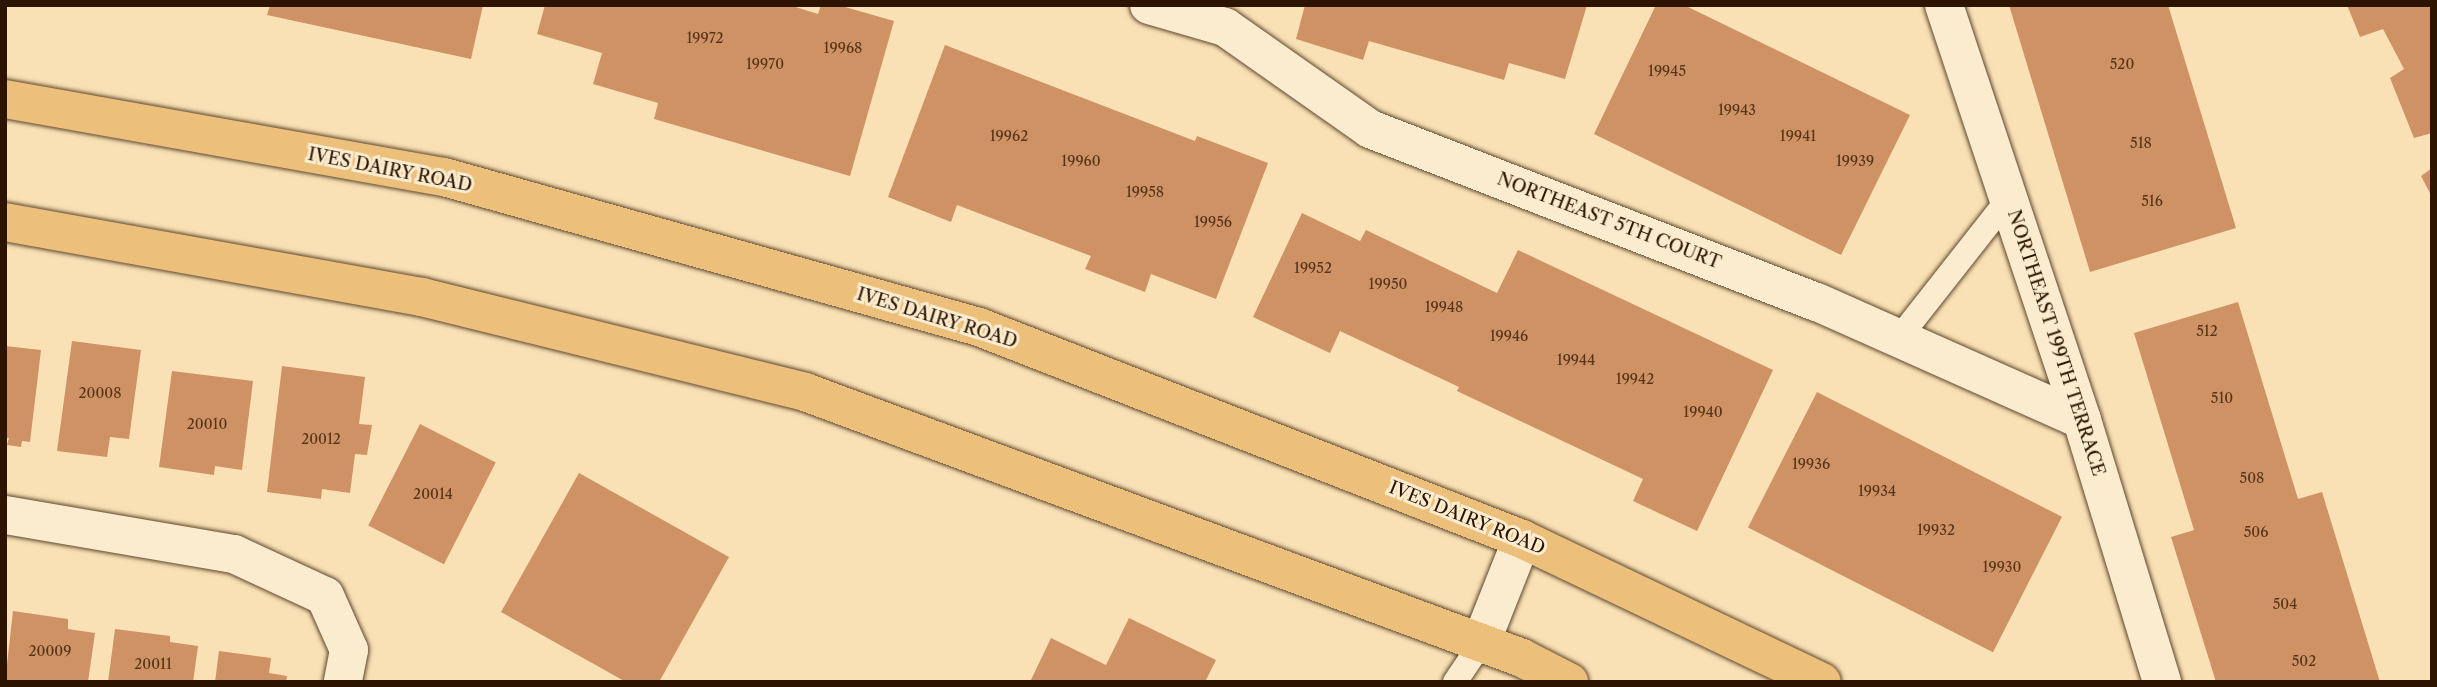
<!DOCTYPE html>
<html>
<head>
<meta charset="utf-8">
<style>
  body { margin:0 }
  #map { position:relative; width:2437px; height:687px; overflow:hidden; background:#f9e1b5; font-family:"Libre Caslon Text",serif }
  div>[style] { position:absolute }
  .building>* { inset:0; background:#cf9264; transform-origin:0 0 }
  .roads { filter:drop-shadow(0 0 2px #5f472d) drop-shadow(0 0 2px #5f472d) }
  .service>* { height:24px; margin:-12px; padding:0 12px; transform-origin:12px; border-radius:12px; background:#fbeccf }
  .minor>* { height:38px; margin:-19px; padding:0 19px; transform-origin:19px; border-radius:19px; background:#fbeccf }
  .primary>* { height:38px; margin:-19px; padding:0 19px; transform-origin:19px; border-radius:19px; background:#ecc07a }
  span { translate:-50% -50%; white-space:nowrap; text-align:center; line-height:1.15; -webkit-text-stroke:6px #fbeccf; paint-order:stroke }
  .number-label { font-size:14px; color:#553419 }
  .number-label span { -webkit-text-stroke-width:0 }
  .street-label { font-size:18px; color:#2c1400 }
  .frame { position:absolute; inset:0; border:7px solid #2c1400; pointer-events:none }
</style>
</head>
<body>
<div id="map">
  <div class="building">
    <div style="clip-path:polygon(270px 5px,483px 5px,471px 59px,267px 15px)"></div>
    <div style="clip-path:polygon(545px 5px,789px 5px,818px 14px,821px 5px,838px 5px,894px 21px,850px 176px,654px 119px,658px 103px,593px 84px,602px 53px,537px 34px)"></div>
    <div style="clip-path:polygon(1305px 5px,1587px 5px,1565px 79px,1509px 63px,1504px 80px,1369px 41px,1363px 60px,1296px 39px)"></div>
    <div style="clip-path:polygon(1656px 5px,1684px 5px,1910px 115px,1841px 255px,1594px 134px)"></div>
    <div style="clip-path:polygon(2009px 5px,2168px 5px,2236px 228px,2090px 272px)"></div>
    <div style="clip-path:polygon(2347px 5px,2432px 5px,2432px 133px,2414px 138px,2390px 78px,2404px 69px,2383px 29px,2360px 37px)"></div>
    <div style="clip-path:polygon(945px 45px,1195px 141px,1197px 136px,1268px 163px,1216px 299px,1151px 274px,1145px 292px,1085px 269px,1091px 256px,957px 205px,951px 222px,888px 197px)"></div>
    <div style="clip-path:polygon(2432px 168px,2432px 197px,2421px 176px)"></div>
    <div style="clip-path:polygon(1302px 213px,1360px 241px,1366px 230px,1497px 293px,1518px 250px,1773px 370px,1697px 531px,1633px 501px,1643px 479px,1457px 391px,1459px 387px,1340px 331px,1330px 353px,1253px 317px)"></div>
    <div style="clip-path:polygon(2238px 302px,2298px 499px,2322px 492px,2380px 682px,2216px 682px,2171px 537px,2194px 530px,2134px 333px)"></div>
    <div style="clip-path:polygon(72px 341px,141px 350px,129px 439px,110px 437px,107px 457px,57px 451px)"></div>
    <div style="clip-path:polygon(5px 346px,41px 350px,30px 442px,22px 441px,21px 447px,7px 445px,9px 438px,5px 438px)"></div>
    <div style="clip-path:polygon(282px 366px,365px 377px,359px 424px,372px 425px,367px 455px,355px 454px,350px 493px,322px 489px,321px 499px,267px 492px)"></div>
    <div style="clip-path:polygon(172px 371px,253px 381px,242px 470px,215px 466px,214px 475px,159px 467px)"></div>
    <div style="left:1817px;top:392px;width:275px;height:152px;rotate:27deg"></div>
    <div style="left:420px;top:424px;width:85px;height:114px;rotate:27deg"></div>
    <div style="clip-path:polygon(579px 473px,729px 557px,659px 682px,626px 682px,501px 612px)"></div>
    <div style="clip-path:polygon(13px 611px,68px 619px,68px 629px,95px 633px,88px 682px,5px 682px)"></div>
    <div style="clip-path:polygon(1129px 618px,1216px 660px,1205px 682px,1030px 682px,1051px 638px,1106px 665px)"></div>
    <div style="clip-path:polygon(115px 629px,170px 636px,170px 642px,198px 646px,193px 682px,108px 682px)"></div>
    <div style="clip-path:polygon(219px 651px,271px 658px,269px 673px,287px 676px,286px 682px,215px 682px)"></div>
  </div>
  <div class="roads">
    <div class="service">
      <div style="left:1899px;top:338px;width:178px;rotate:-51.8deg"></div>
      <div style="left:1455px;top:682px;width:45px;rotate:-56deg"></div>
    </div>
    <div class="minor">
      <div style="left:1149px;top:5px;width:79px;rotate:16.1deg"></div>
      <div style="left:1225px;top:27px;width:177px;rotate:35.1deg"></div>
      <div style="left:1370px;top:129px;width:479px;rotate:21.2deg"></div>
      <div style="left:1817px;top:302px;width:290px;rotate:24deg"></div>
      <div style="left:1944px;top:5px;width:437px;rotate:71.6deg"></div>
      <div style="left:2082px;top:420px;width:274px;rotate:73deg"></div>
      <div style="left:5px;top:515px;width:232px;rotate:9.7deg"></div>
      <div style="left:234px;top:554px;width:100px;rotate:24.8deg"></div>
      <div style="left:325px;top:596px;width:59px;rotate:66deg"></div>
      <div style="left:349px;top:650px;width:33px;rotate:101deg"></div>
      <div style="left:1480px;top:645px;width:114px;rotate:-68.4deg"></div>
    </div>
    <div class="primary">
      <div style="left:5px;top:99px;width:446px;rotate:10.1deg"></div>
      <div style="left:444px;top:177px;width:556px;rotate:15.66deg"></div>
      <div style="left:979px;top:327px;width:583px;rotate:21.33deg"></div>
      <div style="left:1522px;top:539px;width:332px;rotate:25.5deg"></div>
      <div style="left:5px;top:222px;width:424px;rotate:10.2deg"></div>
      <div style="left:422px;top:297px;width:395px;rotate:13.9deg"></div>
      <div style="left:805px;top:392px;width:765px;rotate:20.35deg"></div>
      <div style="left:1522px;top:658px;width:53px;rotate:27.1deg"></div>
    </div>
  </div>
  <div class="number-label">
    <span style="left:705px;top:38px">19972</span>
    <span style="left:843px;top:48px">19968</span>
    <span style="left:765px;top:64px">19970</span>
    <span style="left:2122px;top:64px">520</span>
    <span style="left:1667px;top:71px">19945</span>
    <span style="left:1737px;top:110px">19943</span>
    <span style="left:1009px;top:136px">19962</span>
    <span style="left:1798px;top:136px">19941</span>
    <span style="left:2141px;top:143px">518</span>
    <span style="left:1081px;top:161px">19960</span>
    <span style="left:1855px;top:161px">19939</span>
    <span style="left:1145px;top:192px">19958</span>
    <span style="left:2152px;top:201px">516</span>
    <span style="left:1213px;top:222px">19956</span>
    <span style="left:1313px;top:268px">19952</span>
    <span style="left:1388px;top:284px">19950</span>
    <span style="left:1444px;top:307px">19948</span>
    <span style="left:2207px;top:331px">512</span>
    <span style="left:1509px;top:336px">19946</span>
    <span style="left:1576px;top:360px">19944</span>
    <span style="left:1635px;top:379px">19942</span>
    <span style="left:100px;top:393px">20008</span>
    <span style="left:2222px;top:398px">510</span>
    <span style="left:1703px;top:412px">19940</span>
    <span style="left:207px;top:424px">20010</span>
    <span style="left:321px;top:439px">20012</span>
    <span style="left:1811px;top:464px">19936</span>
    <span style="left:2252px;top:478px">508</span>
    <span style="left:1877px;top:491px">19934</span>
    <span style="left:433px;top:494px">20014</span>
    <span style="left:1936px;top:530px">19932</span>
    <span style="left:2256px;top:532px">506</span>
    <span style="left:2002px;top:567px">19930</span>
    <span style="left:2285px;top:604px">504</span>
    <span style="left:50px;top:651px">20009</span>
    <span style="left:2304px;top:661px">502</span>
    <span style="left:153px;top:664px">20011</span>
  </div>
  <div class="street-label">
    <span style="left:390px;top:170px;rotate:11deg">IVES DAIRY ROAD</span>
    <span style="left:1609px;top:221px;rotate:21deg">NORTHEAST 5TH COURT</span>
    <span style="left:937px;top:318px;rotate:17deg">IVES DAIRY ROAD</span>
    <span style="left:2056px;top:343px;rotate:72deg">NORTHEAST 199TH TERRACE</span>
    <span style="left:1467px;top:518px;rotate:22deg">IVES DAIRY ROAD</span>
  </div>
  <div class="frame"></div>
</div>
</body>
</html>
